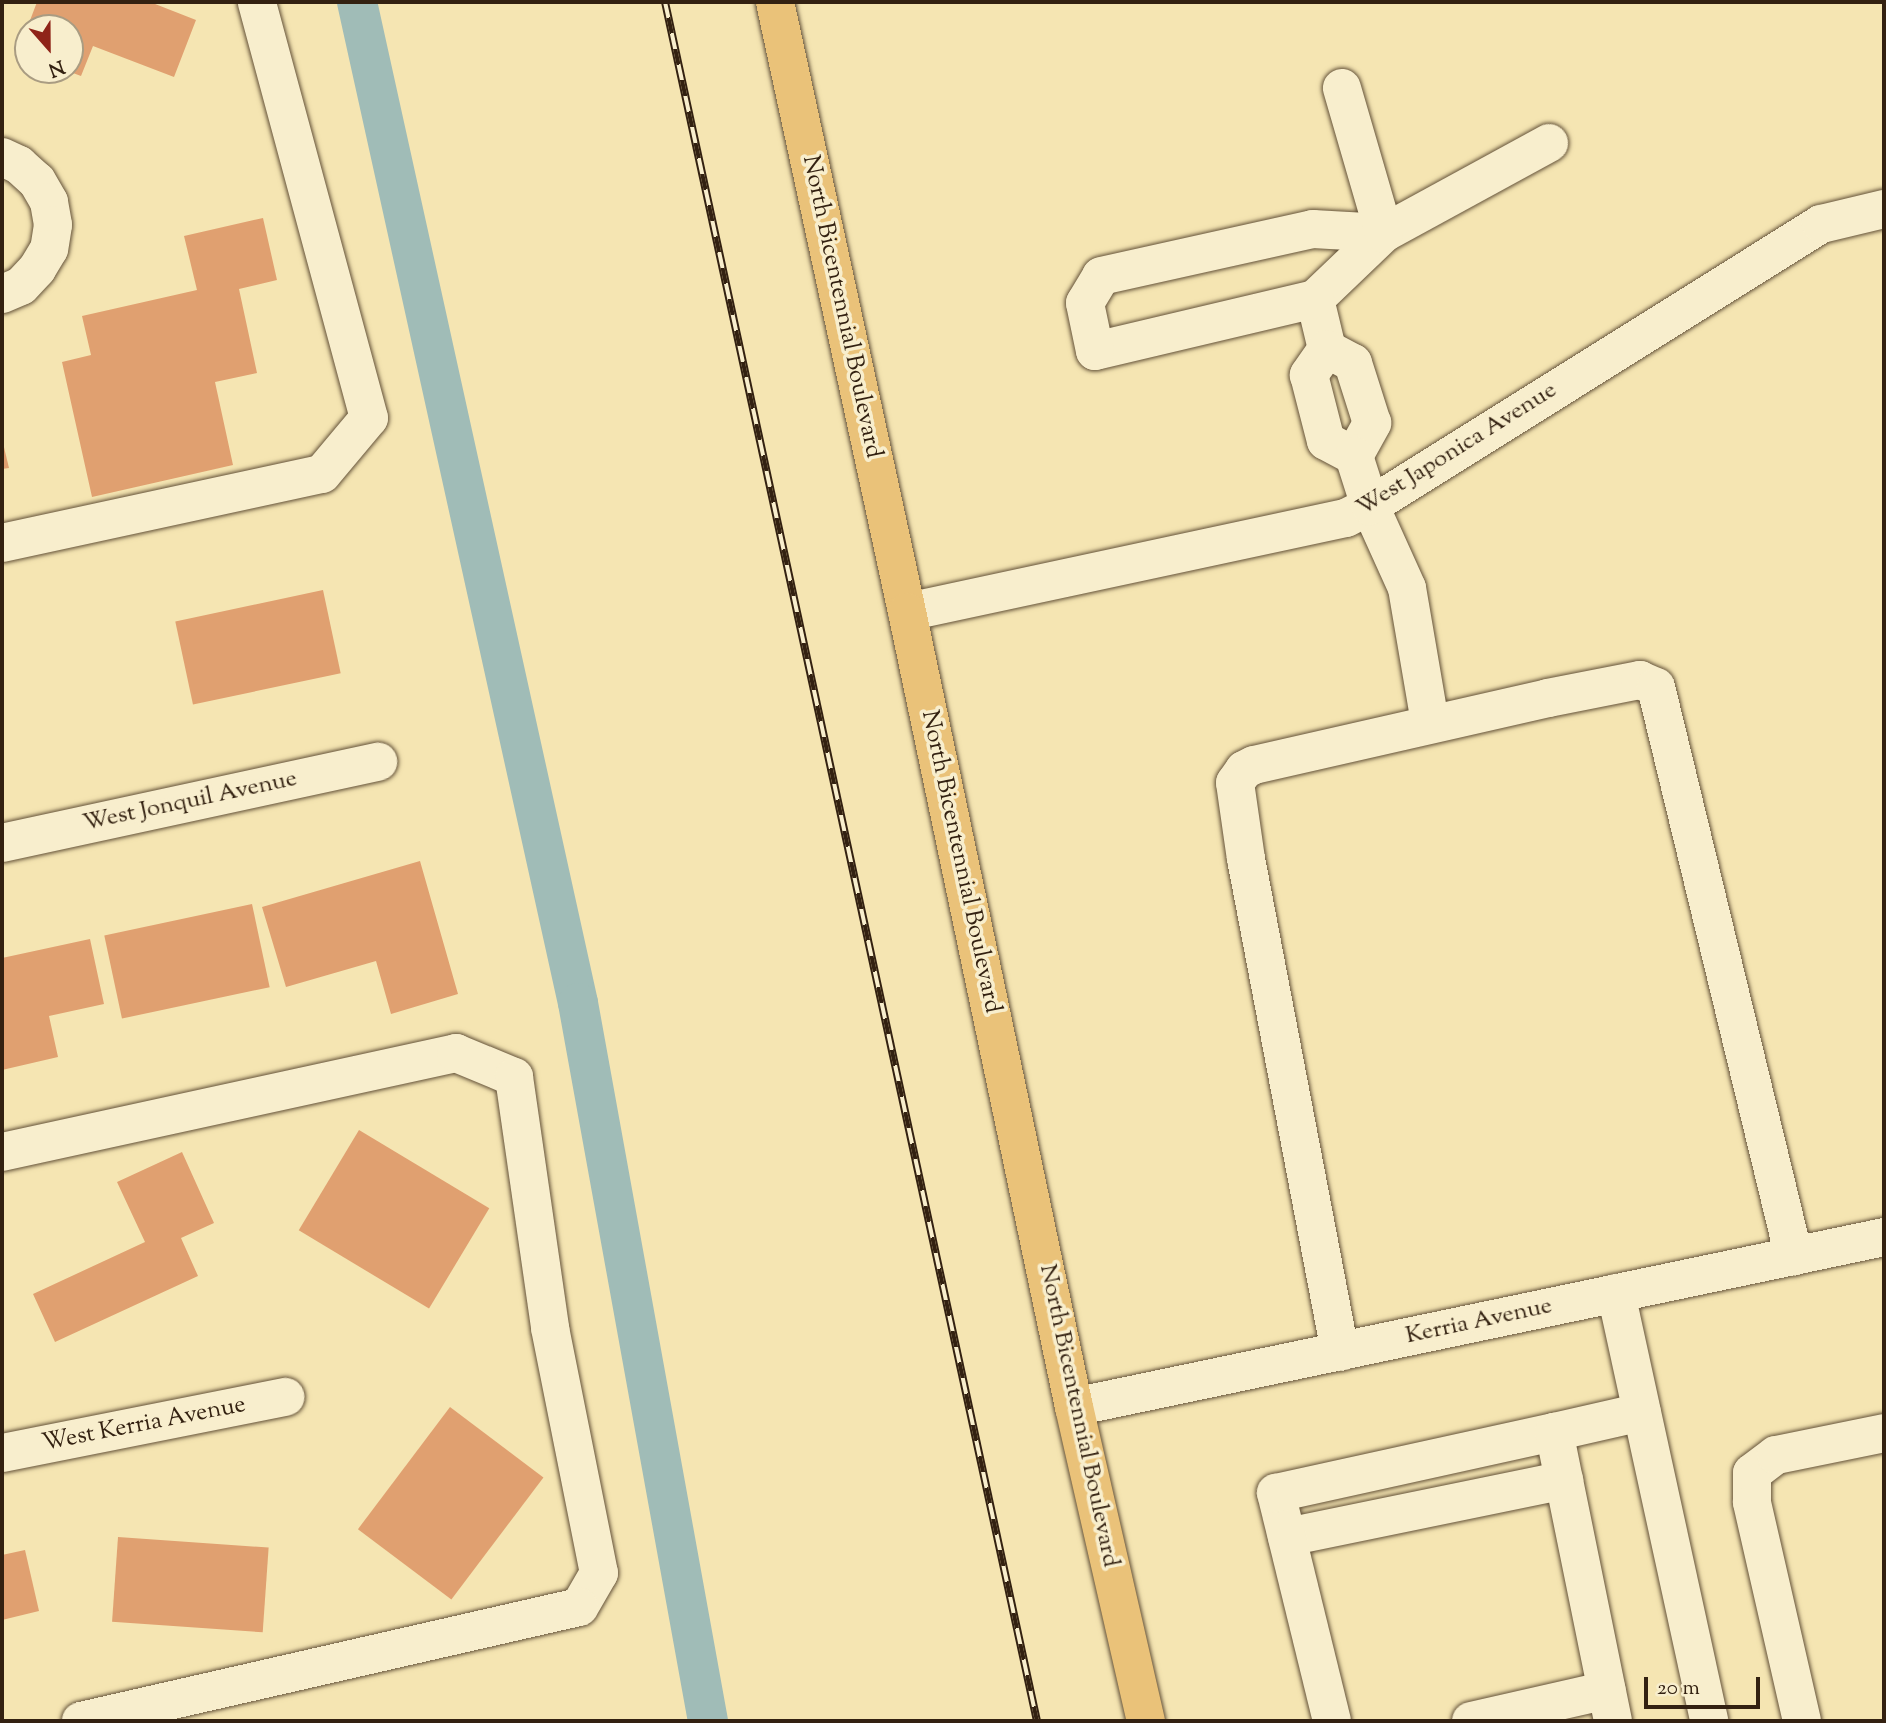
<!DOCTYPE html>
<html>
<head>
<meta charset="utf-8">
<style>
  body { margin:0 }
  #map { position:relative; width:1886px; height:1723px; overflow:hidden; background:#f5e5b2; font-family:"Sorts Mill Goudy",serif }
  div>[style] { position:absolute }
  .canal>* { height:40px; margin:-20px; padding:0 20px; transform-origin:20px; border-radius:20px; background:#a0bcb7 }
  .building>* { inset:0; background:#e0a070; transform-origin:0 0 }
  .roads { filter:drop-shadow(0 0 2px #645239) drop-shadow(0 0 2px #645239) }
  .minor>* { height:38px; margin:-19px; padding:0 19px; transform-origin:19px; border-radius:19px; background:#f8eecd }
  .major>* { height:38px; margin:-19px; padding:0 19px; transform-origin:19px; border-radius:19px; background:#eac279 }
  .rail>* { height:8px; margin-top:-4px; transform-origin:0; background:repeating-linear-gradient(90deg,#f8eecd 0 16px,#332111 0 32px); box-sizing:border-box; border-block:2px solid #332111 }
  span { translate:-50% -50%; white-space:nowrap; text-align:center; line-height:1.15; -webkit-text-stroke:7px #f8eecd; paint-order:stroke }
  .street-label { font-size:24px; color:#332111 }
  .frame { position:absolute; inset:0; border:4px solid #332111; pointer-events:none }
  .north { position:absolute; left:14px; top:14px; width:70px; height:70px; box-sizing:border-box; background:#f8eecd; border:2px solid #a99c82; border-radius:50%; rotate:159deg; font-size:19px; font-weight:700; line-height:28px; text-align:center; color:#332111 }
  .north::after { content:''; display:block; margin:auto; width:24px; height:32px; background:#8f2418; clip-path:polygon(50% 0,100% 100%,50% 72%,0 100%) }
  .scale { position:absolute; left:1644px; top:1677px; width:116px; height:32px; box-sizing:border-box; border:4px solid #332111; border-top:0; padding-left:9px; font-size:21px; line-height:24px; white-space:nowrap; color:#332111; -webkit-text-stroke:5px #f8eecd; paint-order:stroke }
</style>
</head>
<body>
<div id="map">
  <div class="canal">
    <div style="left:357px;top:2px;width:1025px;rotate:77.55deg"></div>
    <div style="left:578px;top:1003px;width:730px;rotate:79.74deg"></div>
  </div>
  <div class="building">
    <div style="clip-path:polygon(37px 2px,150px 2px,196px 20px,174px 77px,93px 46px,81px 76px,65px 70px,70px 70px,70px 28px,28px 28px,28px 56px,18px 52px)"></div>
    <div style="clip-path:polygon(263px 218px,277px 280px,239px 289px,257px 373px,215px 382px,233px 465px,92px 497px,62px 362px,91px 355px,82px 316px,197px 290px,184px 236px)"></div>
    <div style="clip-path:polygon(2px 439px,9px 468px,2px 469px)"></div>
    <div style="left:323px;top:590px;width:85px;height:151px;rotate:78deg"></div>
    <div style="clip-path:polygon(420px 861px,458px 994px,391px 1014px,376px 961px,286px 987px,262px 907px)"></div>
    <div style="left:252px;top:904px;width:85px;height:151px;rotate:78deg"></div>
    <div style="clip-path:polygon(90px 939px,104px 1004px,49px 1016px,58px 1057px,2px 1070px,2px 958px)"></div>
    <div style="left:359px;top:1130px;width:152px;height:117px;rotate:31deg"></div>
    <div style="clip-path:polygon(182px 1152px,214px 1223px,181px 1238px,198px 1276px,55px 1342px,33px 1294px,145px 1242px,117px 1182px)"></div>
    <div style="left:450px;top:1407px;width:117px;height:153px;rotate:37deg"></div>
    <div style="left:118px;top:1537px;width:151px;height:85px;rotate:4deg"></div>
    <div style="clip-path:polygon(25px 1550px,39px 1611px,2px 1620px,2px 1555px)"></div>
  </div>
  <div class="roads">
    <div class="minor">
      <div style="left:2px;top:157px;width:19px;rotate:25deg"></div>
      <div style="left:19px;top:165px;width:24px;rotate:42deg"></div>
      <div style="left:37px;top:181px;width:24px;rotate:60deg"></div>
      <div style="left:49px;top:202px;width:23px;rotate:80deg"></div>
      <div style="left:53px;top:225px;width:24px;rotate:99deg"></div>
      <div style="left:49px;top:249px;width:23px;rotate:121deg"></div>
      <div style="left:37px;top:269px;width:23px;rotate:133deg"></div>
      <div style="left:21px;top:286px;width:21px;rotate:157deg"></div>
      <div style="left:1315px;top:299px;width:95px;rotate:-43.7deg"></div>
      <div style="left:1384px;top:233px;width:188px;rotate:-28.6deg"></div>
      <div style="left:1327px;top:349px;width:51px;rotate:-103.5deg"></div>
      <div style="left:1315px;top:299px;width:226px;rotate:166.7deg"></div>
      <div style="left:1095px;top:351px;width:49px;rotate:-101.8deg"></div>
      <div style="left:1085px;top:303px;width:31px;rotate:-59deg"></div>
      <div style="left:1101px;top:276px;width:217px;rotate:-12.5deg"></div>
      <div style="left:1313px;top:229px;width:71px;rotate:3.2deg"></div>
      <div style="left:1384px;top:233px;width:151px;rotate:-106.2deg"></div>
      <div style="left:1354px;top:456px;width:38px;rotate:-61deg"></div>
      <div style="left:1372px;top:423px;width:63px;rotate:-107.6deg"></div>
      <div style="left:1353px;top:363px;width:30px;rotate:-152deg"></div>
      <div style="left:1327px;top:349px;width:32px;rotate:125deg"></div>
      <div style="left:1309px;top:375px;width:68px;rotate:75.6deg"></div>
      <div style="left:1326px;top:441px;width:32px;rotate:28deg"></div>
      <div style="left:1354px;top:456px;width:52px;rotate:72.3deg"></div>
      <div style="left:1370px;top:506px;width:90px;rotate:65.7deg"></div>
      <div style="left:1407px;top:588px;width:137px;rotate:80.3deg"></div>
      <div style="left:2px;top:543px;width:327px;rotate:-12.2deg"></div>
      <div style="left:322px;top:474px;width:73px;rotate:-50deg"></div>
      <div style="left:369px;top:418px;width:431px;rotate:-105.1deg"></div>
      <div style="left:907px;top:612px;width:449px;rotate:-12.1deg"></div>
      <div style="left:1346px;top:518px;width:27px;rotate:-27deg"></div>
      <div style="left:1370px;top:506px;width:532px;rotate:-32.02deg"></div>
      <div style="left:1821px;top:224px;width:65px;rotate:-13.4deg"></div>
      <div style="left:2px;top:843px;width:385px;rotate:-12.2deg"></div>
      <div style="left:2px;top:1152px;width:465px;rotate:-12.3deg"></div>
      <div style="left:456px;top:1053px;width:63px;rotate:22.5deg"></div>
      <div style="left:514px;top:1077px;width:254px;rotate:81.8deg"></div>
      <div style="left:550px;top:1328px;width:250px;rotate:78.7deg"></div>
      <div style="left:599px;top:1573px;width:39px;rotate:120deg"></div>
      <div style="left:579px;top:1607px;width:511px;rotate:167.11deg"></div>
      <div style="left:1616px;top:1293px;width:438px;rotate:77.7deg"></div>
      <div style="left:1340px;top:1352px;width:502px;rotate:-100.79deg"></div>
      <div style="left:1246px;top:859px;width:77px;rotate:-98.2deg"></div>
      <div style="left:1235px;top:783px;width:16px;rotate:-55deg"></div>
      <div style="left:1244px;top:770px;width:11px;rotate:-27deg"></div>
      <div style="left:1254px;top:765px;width:302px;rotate:-12.8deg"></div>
      <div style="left:1548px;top:698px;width:94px;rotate:-11.1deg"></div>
      <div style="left:1640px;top:680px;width:17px;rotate:24deg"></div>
      <div style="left:1656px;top:687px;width:586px;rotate:76.39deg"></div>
      <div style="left:1074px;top:1407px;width:828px;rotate:-11.85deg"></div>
      <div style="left:2px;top:1453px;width:289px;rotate:-11.2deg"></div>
      <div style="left:1287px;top:1537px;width:283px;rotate:-11.6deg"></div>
      <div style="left:1332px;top:1721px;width:235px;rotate:-103.8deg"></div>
      <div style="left:1276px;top:1493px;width:285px;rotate:-12.4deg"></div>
      <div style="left:1471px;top:1721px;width:139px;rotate:-12.8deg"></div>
      <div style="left:1613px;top:1721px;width:295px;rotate:-101.5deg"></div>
      <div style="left:1554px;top:1432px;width:90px;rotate:-12.8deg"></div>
      <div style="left:1802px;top:1721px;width:225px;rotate:-102.9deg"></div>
      <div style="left:1752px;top:1502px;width:29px;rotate:-90deg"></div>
      <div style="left:1752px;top:1473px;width:30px;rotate:-37deg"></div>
      <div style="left:1776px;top:1455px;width:110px;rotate:-11.5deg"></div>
    </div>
    <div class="major">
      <div style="left:775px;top:2px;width:624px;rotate:77.79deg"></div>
      <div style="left:907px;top:612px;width:812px;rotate:78.14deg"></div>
      <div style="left:1074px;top:1407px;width:322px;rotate:77.1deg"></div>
    </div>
  </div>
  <div class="rail">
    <div style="left:665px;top:2px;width:1759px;rotate:77.79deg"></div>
  </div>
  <div class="street-label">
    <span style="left:841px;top:307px;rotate:78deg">North Bicentennial Boulevard</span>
    <span style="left:1457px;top:450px;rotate:-32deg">West Japonica Avenue</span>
    <span style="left:190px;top:802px;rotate:-12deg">West Jonquil Avenue</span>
    <span style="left:960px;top:862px;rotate:78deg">North Bicentennial Boulevard</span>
    <span style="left:1479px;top:1322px;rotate:-12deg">Kerria Avenue</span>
    <span style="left:1078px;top:1416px;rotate:78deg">North Bicentennial Boulevard</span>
    <span style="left:144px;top:1425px;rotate:-11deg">West Kerria Avenue</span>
  </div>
  <div class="frame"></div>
  <div class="north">N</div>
  <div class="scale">20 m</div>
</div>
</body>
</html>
